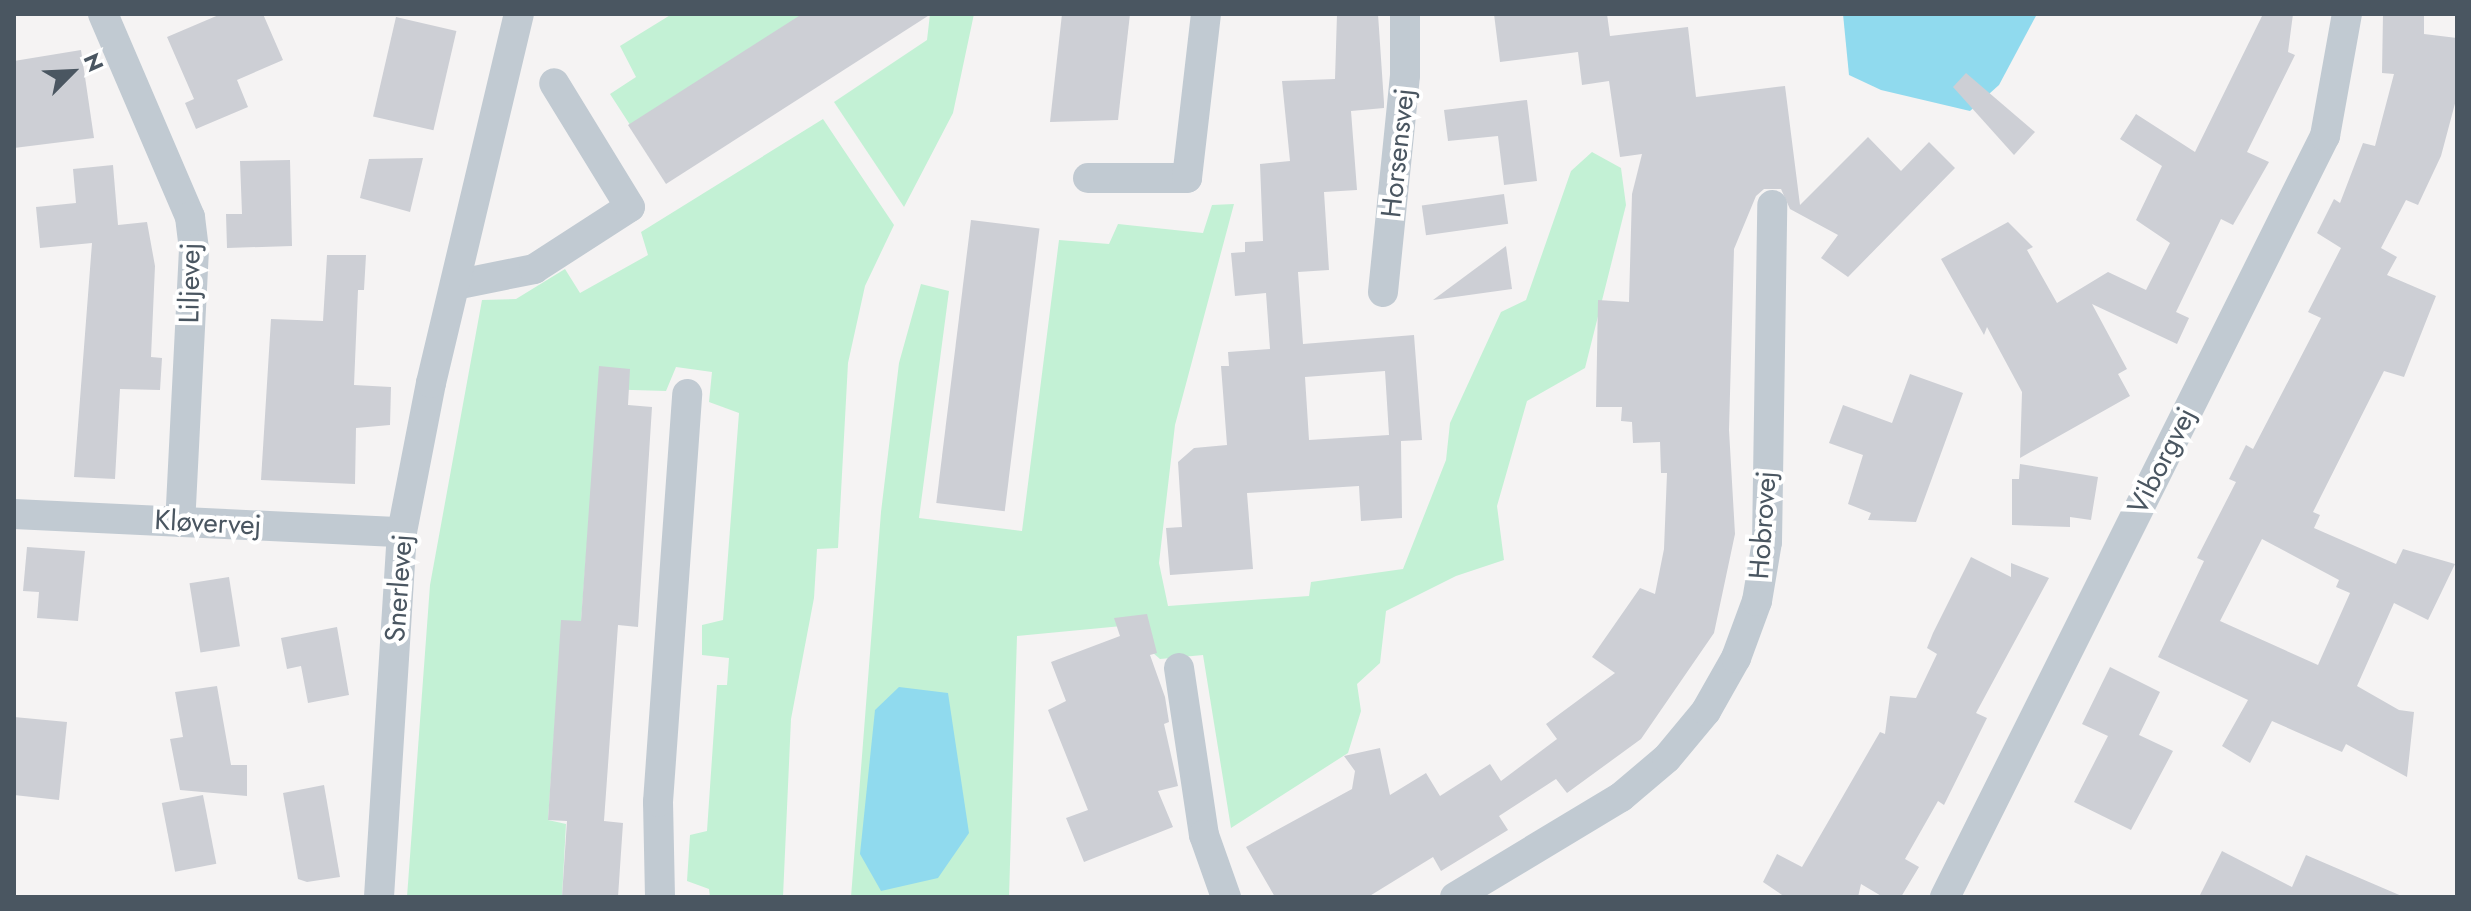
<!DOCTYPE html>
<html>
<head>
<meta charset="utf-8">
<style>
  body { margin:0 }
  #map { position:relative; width:2471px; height:911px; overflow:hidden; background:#f5f3f3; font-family:Jost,sans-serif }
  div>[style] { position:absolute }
  .green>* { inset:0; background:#c3f1d5 }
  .water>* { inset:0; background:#90daee }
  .building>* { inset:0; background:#cdcfd5; transform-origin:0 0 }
  .minor>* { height:30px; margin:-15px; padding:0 15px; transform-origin:15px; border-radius:15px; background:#c1cad2 }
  span { translate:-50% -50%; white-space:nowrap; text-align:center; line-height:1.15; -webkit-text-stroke:8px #fff; paint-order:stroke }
  .street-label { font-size:28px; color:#4a5661 }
  .frame { position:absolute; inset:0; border:16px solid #4a5661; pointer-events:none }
  .north { position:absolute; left:32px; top:32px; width:80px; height:80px; -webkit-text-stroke:6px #fff; paint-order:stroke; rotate:66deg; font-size:22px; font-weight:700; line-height:32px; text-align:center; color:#4a5661 }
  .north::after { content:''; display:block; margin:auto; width:28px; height:36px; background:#4a5661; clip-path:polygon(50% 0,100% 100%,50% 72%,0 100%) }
</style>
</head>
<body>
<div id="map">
  <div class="green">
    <div style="clip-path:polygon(672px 14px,812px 14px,634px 131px,610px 94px,636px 77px,620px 46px)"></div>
    <div style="clip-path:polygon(930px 14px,974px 14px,953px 113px,904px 207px,834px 102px,927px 40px)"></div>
    <div style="clip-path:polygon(823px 119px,894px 225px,865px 286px,848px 363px,838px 548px,817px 549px,814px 598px,791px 719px,783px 897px,710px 897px,709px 889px,687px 881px,690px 835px,707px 831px,717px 685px,727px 685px,729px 658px,702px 655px,702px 625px,723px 620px,739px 413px,709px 402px,712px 372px,676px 367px,666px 391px,599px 389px,581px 622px,562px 622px,548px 820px,566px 824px,562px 897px,407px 897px,430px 585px,482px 300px,516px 299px,565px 269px,580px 293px,648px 255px,641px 232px)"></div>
    <div style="clip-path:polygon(1592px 152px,1621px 168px,1626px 205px,1585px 368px,1527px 401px,1497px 506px,1504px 560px,1456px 576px,1386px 611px,1380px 663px,1357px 684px,1361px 711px,1348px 753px,1231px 828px,1203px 655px,1160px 659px,1122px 626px,1017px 636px,1009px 897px,851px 897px,881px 512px,899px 363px,921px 284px,949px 291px,919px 518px,1022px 531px,1059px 240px,1109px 244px,1118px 224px,1203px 233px,1212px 205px,1234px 204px,1175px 425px,1159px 563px,1168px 606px,1309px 596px,1311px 582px,1403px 569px,1446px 460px,1450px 423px,1501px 312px,1526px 300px,1571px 171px)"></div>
  </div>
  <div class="water">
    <div style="clip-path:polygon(1843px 14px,2037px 14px,1999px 85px,1970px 111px,1881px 90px,1849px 75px)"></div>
    <div style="clip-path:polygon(899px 687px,948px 693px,969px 833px,938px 878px,881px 891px,860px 854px,875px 710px)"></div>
  </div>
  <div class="building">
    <div style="clip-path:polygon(221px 14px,263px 14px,283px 60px,237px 80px,248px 107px,196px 129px,185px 103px,194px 99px,167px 37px)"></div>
    <div style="clip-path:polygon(802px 14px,931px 14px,666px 184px,628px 125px)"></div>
    <div style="clip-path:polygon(1062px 14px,1130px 14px,1118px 120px,1050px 122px)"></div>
    <div style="clip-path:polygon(evenodd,1337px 14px,1378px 14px,1384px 103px,1384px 108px,1351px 111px,1357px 190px,1324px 192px,1329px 270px,1298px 272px,1303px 344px,1414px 335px,1422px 440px,1401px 441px,1402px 518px,1361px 521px,1359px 486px,1247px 493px,1253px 569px,1170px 575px,1166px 528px,1182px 527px,1178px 462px,1194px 448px,1227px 445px,1221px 366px,1229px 366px,1228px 352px,1270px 349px,1266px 293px,1235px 296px,1231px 253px,1245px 252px,1245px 242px,1263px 241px,1260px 164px,1290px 161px,1282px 81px,1335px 79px,1337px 14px,1385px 371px,1389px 435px,1309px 440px,1305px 377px,1385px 371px)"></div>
    <div style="clip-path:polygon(1494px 14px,1607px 14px,1610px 36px,1688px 27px,1696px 97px,1785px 86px,1800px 205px,1868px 137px,1901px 171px,1929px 142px,1955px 168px,1848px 277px,1821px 258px,1838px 235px,1790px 209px,1781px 189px,1764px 189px,1756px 196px,1734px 249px,1729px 430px,1735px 534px,1714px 633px,1641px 739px,1567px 793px,1556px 779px,1499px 816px,1508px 830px,1441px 871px,1433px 857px,1368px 897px,1275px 897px,1246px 847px,1352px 789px,1355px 771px,1344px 756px,1380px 748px,1390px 795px,1426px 773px,1440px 796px,1490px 764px,1501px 781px,1557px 739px,1546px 724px,1615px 673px,1592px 657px,1640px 588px,1655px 594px,1664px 549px,1667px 473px,1661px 473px,1660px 442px,1633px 443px,1632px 422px,1621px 421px,1622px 407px,1596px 407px,1598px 300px,1629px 302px,1632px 194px,1642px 154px,1620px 157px,1609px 81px,1582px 85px,1578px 52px,1500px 62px)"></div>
    <div style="clip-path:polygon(2263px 14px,2293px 14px,2288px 52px,2295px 55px,2247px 152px,2269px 162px,2233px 225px,2221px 219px,2176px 312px,2189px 318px,2177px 344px,2092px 304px,2127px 369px,2118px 374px,2130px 396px,2020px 458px,2022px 392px,1987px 327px,1984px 335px,1941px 259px,2008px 222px,2033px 247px,2027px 250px,2057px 303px,2108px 272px,2146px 290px,2170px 243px,2136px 220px,2162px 166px,2120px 139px,2136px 114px,2195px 152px)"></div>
    <div style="clip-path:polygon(evenodd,2383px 14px,2424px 14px,2424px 34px,2457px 38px,2457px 96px,2441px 156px,2418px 205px,2406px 200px,2381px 248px,2397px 257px,2387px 275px,2436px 296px,2404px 377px,2384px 371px,2313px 512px,2320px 515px,2314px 528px,2396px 564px,2403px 549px,2455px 564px,2428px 620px,2394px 603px,2357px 686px,2399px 710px,2414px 712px,2407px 777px,2346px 744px,2342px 752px,2272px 721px,2250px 763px,2222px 746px,2248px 700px,2158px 657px,2204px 561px,2197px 558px,2236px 482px,2229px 479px,2246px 445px,2253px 449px,2321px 318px,2308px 312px,2341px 248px,2317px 233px,2334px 199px,2340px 203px,2363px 143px,2375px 146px,2394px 74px,2382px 73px,2383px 14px,2262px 539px,2339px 580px,2336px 587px,2350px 593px,2318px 665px,2220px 621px,2262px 539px)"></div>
    <div style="left:396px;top:17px;width:62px;height:102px;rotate:13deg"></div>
    <div style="clip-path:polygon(81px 50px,94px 138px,14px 148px,14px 61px)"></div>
    <div style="clip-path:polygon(1966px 73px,2035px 132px,2014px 155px,1953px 87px)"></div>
    <div style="clip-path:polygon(1527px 100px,1537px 181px,1504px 185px,1498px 136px,1448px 141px,1444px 110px)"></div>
    <div style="clip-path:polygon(423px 158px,410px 212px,360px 198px,369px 159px)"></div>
    <div style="clip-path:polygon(290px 160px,292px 246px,227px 248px,226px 214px,242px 214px,240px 161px)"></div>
    <div style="clip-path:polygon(113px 165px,118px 225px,147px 222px,155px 266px,151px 357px,162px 358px,160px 390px,120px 389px,115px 479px,74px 477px,92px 243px,40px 248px,36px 207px,76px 203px,73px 169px)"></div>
    <div style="left:1504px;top:194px;width:30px;height:83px;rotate:82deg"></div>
    <div style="left:971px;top:220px;width:69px;height:285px;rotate:7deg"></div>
    <div style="clip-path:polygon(1506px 246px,1512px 289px,1433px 300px)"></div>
    <div style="clip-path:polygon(327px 255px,366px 255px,364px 290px,358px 290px,354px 385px,391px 387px,390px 425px,356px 428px,355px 484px,261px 480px,271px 319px,323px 321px)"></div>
    <div style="clip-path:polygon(599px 366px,630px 369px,628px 405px,652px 407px,638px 627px,618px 625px,604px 821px,623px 823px,618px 897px,562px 897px,567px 821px,548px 820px,561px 620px,581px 621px)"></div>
    <div style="clip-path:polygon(1910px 374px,1963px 393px,1916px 522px,1868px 520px,1871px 513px,1848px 504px,1863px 455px,1829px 443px,1843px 405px,1892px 423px)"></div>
    <div style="clip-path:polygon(2020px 464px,2098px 477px,2091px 520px,2070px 517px,2070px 527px,2012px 525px,2012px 479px,2019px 479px)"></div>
    <div style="clip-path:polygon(27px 547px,85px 551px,78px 621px,37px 618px,39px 592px,23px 591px)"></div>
    <div style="clip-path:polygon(1971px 557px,2011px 577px,2011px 563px,2049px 578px,1976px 713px,1987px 718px,1944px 805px,1938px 801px,1905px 859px,1919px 867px,1901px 897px,1883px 897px,1861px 884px,1858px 897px,1785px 897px,1763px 882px,1777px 854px,1802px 867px,1880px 732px,1885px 734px,1890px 696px,1916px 698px,1937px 654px,1927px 648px,1933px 633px)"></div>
    <div style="left:229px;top:577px;width:70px;height:40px;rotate:81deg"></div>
    <div style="clip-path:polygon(1147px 614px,1157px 653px,1150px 655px,1165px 697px,1169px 722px,1164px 724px,1178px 786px,1158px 791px,1173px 827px,1084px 862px,1066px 818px,1088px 810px,1048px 710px,1066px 701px,1051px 662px,1120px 636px,1114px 618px)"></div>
    <div style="clip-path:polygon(337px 627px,349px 695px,308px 703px,301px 666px,287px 669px,281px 638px)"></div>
    <div style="clip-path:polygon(2110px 667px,2160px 692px,2139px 735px,2173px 751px,2131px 830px,2074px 802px,2108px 736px,2082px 724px)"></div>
    <div style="clip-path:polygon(217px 686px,231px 765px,247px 765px,247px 796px,180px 790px,170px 739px,183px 737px,175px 692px)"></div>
    <div style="clip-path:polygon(14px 717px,67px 722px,59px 800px,14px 795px)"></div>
    <div style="clip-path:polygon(324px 785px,340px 877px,307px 882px,298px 879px,283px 793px)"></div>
    <div style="left:203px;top:795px;width:70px;height:42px;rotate:79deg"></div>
    <div style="clip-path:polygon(2222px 851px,2292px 887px,2306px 855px,2404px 897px,2199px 897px)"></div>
  </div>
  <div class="minor">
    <div style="left:103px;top:14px;width:221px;rotate:66.8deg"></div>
    <div style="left:190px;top:217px;width:32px;rotate:83deg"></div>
    <div style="left:194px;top:249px;width:273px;rotate:92.9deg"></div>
    <div style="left:1088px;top:178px;width:99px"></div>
    <div style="left:1187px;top:178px;width:165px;rotate:-83.4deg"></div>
    <div style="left:455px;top:285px;width:81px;rotate:-11.4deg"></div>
    <div style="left:534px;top:269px;width:114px;rotate:-32.9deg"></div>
    <div style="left:630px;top:207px;width:145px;rotate:-121.5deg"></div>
    <div style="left:1383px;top:292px;width:218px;rotate:-84.2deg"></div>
    <div style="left:1405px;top:75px;width:61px;rotate:-90deg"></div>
    <div style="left:14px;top:514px;width:388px;rotate:2.7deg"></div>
    <div style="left:1179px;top:668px;width:169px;rotate:81.5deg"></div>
    <div style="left:1204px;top:835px;width:66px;rotate:70.5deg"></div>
    <div style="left:379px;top:897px;width:366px;rotate:-86.4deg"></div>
    <div style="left:402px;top:532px;width:152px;rotate:-79deg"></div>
    <div style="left:431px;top:383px;width:379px;rotate:-76.6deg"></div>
    <div style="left:660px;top:897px;width:95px;rotate:-91.2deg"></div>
    <div style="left:658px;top:802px;width:409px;rotate:-85.9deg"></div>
    <div style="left:1455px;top:897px;width:194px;rotate:-31.1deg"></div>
    <div style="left:1621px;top:797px;width:60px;rotate:-40.3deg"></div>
    <div style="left:1667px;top:758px;width:61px;rotate:-50.3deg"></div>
    <div style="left:1706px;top:711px;width:61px;rotate:-60.5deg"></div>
    <div style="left:1736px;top:658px;width:61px;rotate:-69.8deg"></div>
    <div style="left:1757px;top:601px;width:60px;rotate:-80.4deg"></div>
    <div style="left:1767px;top:542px;width:337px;rotate:-89.1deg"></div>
    <div style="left:1945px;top:897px;width:851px;rotate:-63.47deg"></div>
    <div style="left:2325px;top:136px;width:124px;rotate:-79.8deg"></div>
  </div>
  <div class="street-label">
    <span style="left:1398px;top:153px;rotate:-84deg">Horsensvej</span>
    <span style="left:190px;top:283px;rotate:-89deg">Liljevej</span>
    <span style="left:2162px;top:461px;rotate:-63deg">Viborgvej</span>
    <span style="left:208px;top:523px;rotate:3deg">Kløvervej</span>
    <span style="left:1763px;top:525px;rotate:-86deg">Hobrovej</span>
    <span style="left:399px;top:588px;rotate:-86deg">Snerlevej</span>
  </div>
  <div class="frame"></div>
  <div class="north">N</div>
</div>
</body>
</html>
